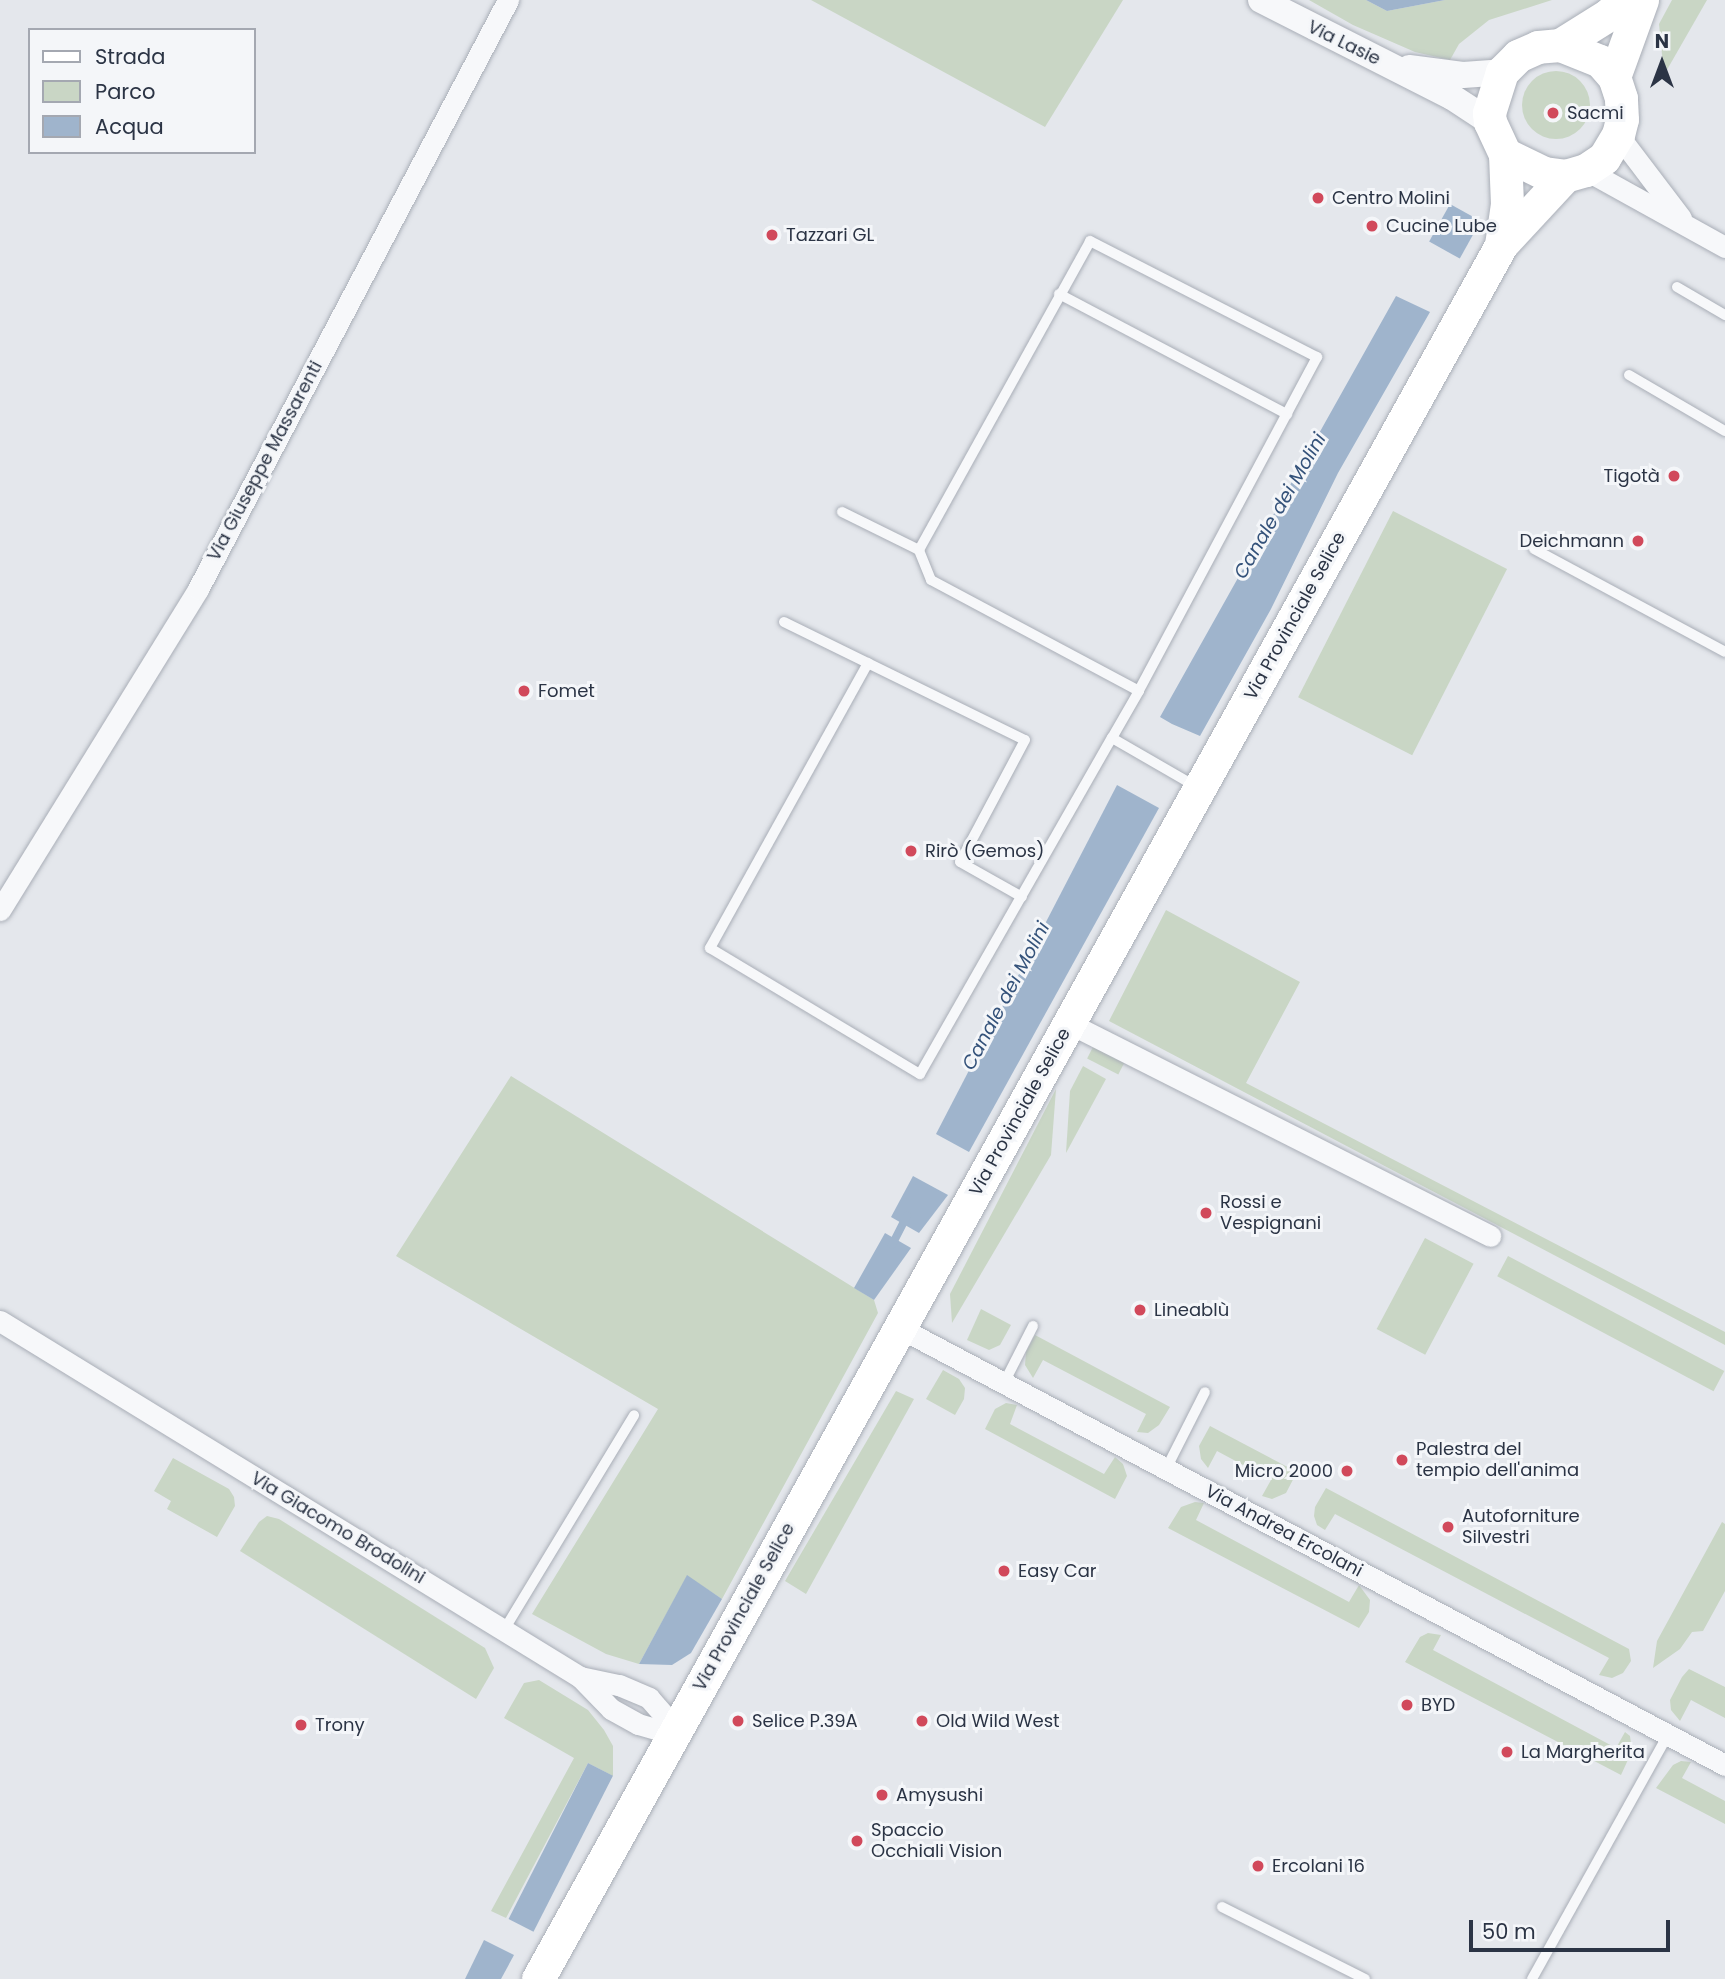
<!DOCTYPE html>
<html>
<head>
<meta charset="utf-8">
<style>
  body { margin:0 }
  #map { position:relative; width:1725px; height:1979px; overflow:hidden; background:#e4e7ec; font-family:Poppins,sans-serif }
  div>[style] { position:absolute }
  .green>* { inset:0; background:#c9d6c5; transform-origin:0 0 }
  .round { border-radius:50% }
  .water>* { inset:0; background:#9fb4cc; transform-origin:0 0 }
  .stream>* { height:8px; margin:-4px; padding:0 4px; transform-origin:4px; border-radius:4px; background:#9fb4cc }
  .roads { filter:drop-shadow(0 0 2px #a9aeb7) drop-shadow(0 0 2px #a9aeb7) }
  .service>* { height:10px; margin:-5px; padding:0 5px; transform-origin:5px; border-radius:5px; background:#f7f8fa }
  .minor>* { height:21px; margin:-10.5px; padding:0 10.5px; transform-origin:10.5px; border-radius:10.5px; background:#f7f8fa }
  .tertiary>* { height:26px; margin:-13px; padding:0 13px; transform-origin:13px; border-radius:13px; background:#f7f8fa }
  .primary>* { height:33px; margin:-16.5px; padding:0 16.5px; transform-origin:16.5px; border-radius:16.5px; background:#fff }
  .dots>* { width:19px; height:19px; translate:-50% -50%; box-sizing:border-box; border:4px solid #f4f6f9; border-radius:50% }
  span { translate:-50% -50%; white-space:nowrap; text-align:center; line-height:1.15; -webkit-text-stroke:6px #f4f6f9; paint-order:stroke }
  .street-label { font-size:18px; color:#2b3445 }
  .poi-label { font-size:18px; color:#2b3445 }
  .left { translate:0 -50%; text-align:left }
  .right { translate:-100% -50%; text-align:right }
  .water-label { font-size:19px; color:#34527a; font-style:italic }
  .legend { position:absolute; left:28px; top:28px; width:228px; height:126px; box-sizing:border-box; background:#f4f6f9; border:2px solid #a4a8b1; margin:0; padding:9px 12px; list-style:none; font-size:21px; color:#2b3445 }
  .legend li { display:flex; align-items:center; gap:14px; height:35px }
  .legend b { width:35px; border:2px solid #a4a8b1 }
  .north { position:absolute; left:1627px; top:28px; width:70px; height:70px; -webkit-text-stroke:5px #f4f6f9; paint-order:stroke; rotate:0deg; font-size:19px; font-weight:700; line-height:28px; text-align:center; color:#2b3445 }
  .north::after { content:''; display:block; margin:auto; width:24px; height:32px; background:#2b3445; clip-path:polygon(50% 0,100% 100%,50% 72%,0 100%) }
  .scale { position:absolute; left:1469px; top:1920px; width:201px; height:32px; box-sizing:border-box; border:4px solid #2b3445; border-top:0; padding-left:9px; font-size:21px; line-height:24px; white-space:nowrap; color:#2b3445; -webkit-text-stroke:5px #f4f6f9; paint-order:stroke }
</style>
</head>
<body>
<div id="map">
  <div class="green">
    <div style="clip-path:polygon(811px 0,1123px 0,1045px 127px)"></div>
    <div style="clip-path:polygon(1309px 0,1366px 0,1387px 11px,1445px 0,1552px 0,1489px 20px,1459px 44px,1450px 60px,1415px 52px,1353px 25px)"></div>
    <div style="clip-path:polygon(1672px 0,1707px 0,1664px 75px,1659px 24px)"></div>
    <div class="round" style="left:1522px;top:71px;width:68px;height:68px"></div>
    <div style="left:1393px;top:511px;width:128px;height:209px;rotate:27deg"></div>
    <div style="clip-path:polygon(1166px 910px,1300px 982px,1246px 1083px,1725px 1332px,1725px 1345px,1109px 1021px)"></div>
    <div style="left:1093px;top:1047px;width:35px;height:13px;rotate:27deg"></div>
    <div style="clip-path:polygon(1083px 1066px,1106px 1079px,1066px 1153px,1070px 1091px)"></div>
    <div style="clip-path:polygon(511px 1076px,874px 1300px,878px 1313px,722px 1599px,687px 1576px,639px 1664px,606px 1654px,532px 1614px,658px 1409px,396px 1256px)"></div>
    <div style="clip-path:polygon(1056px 1089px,1051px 1155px,952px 1323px,950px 1294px)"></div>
    <div style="left:1425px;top:1238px;width:55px;height:103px;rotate:28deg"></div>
    <div style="left:1508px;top:1256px;width:245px;height:23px;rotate:28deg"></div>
    <div style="clip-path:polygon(981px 1309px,1011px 1325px,1000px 1345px,989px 1350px,967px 1340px)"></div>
    <div style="clip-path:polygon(1035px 1335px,1170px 1407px,1159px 1425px,1148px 1433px,1137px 1432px,1146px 1414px,1043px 1360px,1033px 1378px,1025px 1365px,1026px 1352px)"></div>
    <div style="clip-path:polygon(943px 1370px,959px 1379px,965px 1388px,964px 1399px,955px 1415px,926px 1399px)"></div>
    <div style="clip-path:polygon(896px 1391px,914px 1399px,806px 1594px,785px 1581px)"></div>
    <div style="clip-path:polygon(1006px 1403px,1017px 1405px,1010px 1424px,1104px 1474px,1115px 1457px,1123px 1464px,1127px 1476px,1115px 1499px,985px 1429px,995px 1409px)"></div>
    <div style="clip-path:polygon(1210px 1426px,1297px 1472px,1286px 1493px,1272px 1499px,1262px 1496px,1271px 1480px,1217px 1451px,1208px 1468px,1201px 1459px,1199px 1446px)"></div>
    <div style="clip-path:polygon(173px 1458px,229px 1489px,234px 1497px,235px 1506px,217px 1537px,167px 1509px,171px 1501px,154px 1491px)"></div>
    <div style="clip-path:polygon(1326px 1488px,1629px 1649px,1631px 1661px,1623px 1673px,1612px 1678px,1599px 1675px,1609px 1658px,1335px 1514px,1325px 1530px,1317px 1525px,1314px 1516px,1315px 1507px)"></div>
    <div style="clip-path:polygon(1195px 1502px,1204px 1503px,1196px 1520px,1349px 1602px,1359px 1585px,1370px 1600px,1369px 1612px,1359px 1628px,1168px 1528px,1181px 1507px)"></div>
    <div style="clip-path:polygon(267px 1516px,279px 1519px,485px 1648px,494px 1668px,476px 1699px,240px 1551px,259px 1522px)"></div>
    <div style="clip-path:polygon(1722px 1522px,1725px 1524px,1725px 1591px,1703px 1631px,1692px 1632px,1680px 1649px,1653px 1668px,1657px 1641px)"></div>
    <div style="clip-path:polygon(1428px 1633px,1441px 1635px,1433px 1650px,1616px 1748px,1625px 1732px,1630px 1736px,1632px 1751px,1621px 1775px,1405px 1662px,1420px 1637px)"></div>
    <div style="clip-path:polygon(1689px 1669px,1725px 1687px,1725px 1718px,1691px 1700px,1680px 1721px,1671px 1710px,1670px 1700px,1682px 1677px)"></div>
    <div style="clip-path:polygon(539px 1680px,588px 1710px,604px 1730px,613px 1746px,613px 1776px,588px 1763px,506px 1918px,491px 1911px,574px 1758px,504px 1718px,524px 1683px)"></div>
    <div style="clip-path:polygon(1681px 1761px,1691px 1762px,1682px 1778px,1725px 1801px,1725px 1824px,1656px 1788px,1673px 1765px)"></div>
  </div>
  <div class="water">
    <div style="clip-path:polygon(1366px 0,1445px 0,1387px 11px)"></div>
    <div style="left:1450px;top:204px;width:35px;height:43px;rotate:29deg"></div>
    <div style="clip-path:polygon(1396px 296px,1430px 312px,1338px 473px,1271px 609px,1200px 736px,1172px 724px,1160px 717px)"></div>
    <div style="clip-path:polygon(1117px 785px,1159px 808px,969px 1152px,936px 1134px)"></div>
    <div style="clip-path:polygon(913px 1176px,948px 1195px,919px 1233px,891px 1217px)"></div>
    <div style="clip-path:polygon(885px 1233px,911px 1248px,874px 1300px,854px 1288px)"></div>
    <div style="clip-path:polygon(687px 1575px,722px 1599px,691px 1653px,672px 1665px,639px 1664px)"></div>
    <div style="left:588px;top:1763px;width:28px;height:175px;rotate:27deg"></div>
    <div style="clip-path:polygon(484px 1940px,514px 1955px,501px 1979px,465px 1979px)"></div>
  </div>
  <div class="stream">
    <div style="left:892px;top:1245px;width:33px;rotate:-63deg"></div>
  </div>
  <div class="roads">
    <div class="service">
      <div style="left:1677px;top:287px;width:56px;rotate:30.3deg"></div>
      <div style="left:1059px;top:294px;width:258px;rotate:27.8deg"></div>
      <div style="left:1629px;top:375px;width:111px;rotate:30.3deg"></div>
      <div style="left:842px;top:512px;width:86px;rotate:26.3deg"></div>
      <div style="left:919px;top:550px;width:353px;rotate:-61deg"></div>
      <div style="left:1090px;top:241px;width:255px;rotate:27.1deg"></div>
      <div style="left:1317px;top:357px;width:378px;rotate:118.1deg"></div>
      <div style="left:1139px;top:691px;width:236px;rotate:-151.9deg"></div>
      <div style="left:931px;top:580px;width:32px;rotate:-112deg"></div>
      <div style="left:1534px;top:549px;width:217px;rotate:28.3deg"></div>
      <div style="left:784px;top:622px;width:268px;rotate:26.1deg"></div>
      <div style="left:1025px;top:740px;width:138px;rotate:118deg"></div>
      <div style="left:960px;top:862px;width:71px;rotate:29.4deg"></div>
      <div style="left:868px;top:663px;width:326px;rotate:119deg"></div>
      <div style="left:710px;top:948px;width:245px;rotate:31deg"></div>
      <div style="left:920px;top:1074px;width:387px;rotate:-60.3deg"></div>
      <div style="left:1139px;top:691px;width:54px;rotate:119.9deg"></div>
      <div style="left:1112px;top:738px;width:98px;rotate:30deg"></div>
      <div style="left:1004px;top:1383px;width:64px;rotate:-63deg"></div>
      <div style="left:1166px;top:1469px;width:86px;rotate:-63.1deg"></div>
      <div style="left:504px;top:1630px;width:251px;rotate:-58.8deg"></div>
      <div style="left:1222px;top:1907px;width:160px;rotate:26.7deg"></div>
      <div style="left:1532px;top:1979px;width:279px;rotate:-60.9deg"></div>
    </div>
    <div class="minor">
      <div style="left:1618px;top:135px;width:104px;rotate:52.8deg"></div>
      <div style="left:1586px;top:170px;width:159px;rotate:29deg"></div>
      <div style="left:0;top:910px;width:377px;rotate:-58.3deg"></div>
      <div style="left:198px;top:589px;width:666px;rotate:-62.24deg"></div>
      <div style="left:1069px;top:1023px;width:472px;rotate:26.8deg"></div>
      <div style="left:0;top:1321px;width:681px;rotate:31.54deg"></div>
      <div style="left:580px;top:1677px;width:45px;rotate:45.9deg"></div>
      <div style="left:611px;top:1709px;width:31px;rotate:29deg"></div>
      <div style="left:638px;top:1724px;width:37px;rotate:16deg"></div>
      <div style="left:900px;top:1328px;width:934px;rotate:27.91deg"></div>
      <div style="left:580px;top:1677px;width:40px;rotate:12deg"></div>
      <div style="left:619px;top:1685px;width:33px;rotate:23deg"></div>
      <div style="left:649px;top:1698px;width:43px;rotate:48.8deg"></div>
    </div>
    <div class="tertiary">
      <div style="left:1261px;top:0;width:214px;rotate:26.9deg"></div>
      <div style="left:1452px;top:97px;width:45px;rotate:33.3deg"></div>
      <div style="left:1409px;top:68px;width:54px;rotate:7.4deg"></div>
      <div style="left:1463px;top:75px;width:39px;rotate:-4deg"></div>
    </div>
    <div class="primary">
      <div style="left:1560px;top:45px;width:57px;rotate:-32deg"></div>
      <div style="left:1608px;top:15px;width:22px;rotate:-43deg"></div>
      <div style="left:1614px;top:77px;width:21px;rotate:-131deg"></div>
      <div style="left:1600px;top:61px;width:43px;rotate:-158.2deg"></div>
      <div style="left:1560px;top:45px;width:22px;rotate:175deg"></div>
      <div style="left:1538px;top:47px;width:22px;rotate:156deg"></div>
      <div style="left:1518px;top:56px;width:23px;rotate:135deg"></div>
      <div style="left:1502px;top:72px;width:43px;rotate:107.6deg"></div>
      <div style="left:1489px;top:113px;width:9px;rotate:84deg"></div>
      <div style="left:1490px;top:122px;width:35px;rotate:65deg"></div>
      <div style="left:1505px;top:154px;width:43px;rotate:26deg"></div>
      <div style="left:1544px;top:173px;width:21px;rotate:8deg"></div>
      <div style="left:1565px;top:176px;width:22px;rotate:-16deg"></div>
      <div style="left:1586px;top:170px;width:22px;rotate:-34deg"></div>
      <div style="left:1604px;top:158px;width:27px;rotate:-59deg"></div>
      <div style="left:1618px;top:135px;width:16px;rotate:-76deg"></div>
      <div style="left:1622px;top:119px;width:21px;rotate:-93deg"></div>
      <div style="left:1621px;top:98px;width:22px;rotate:-108deg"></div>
      <div style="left:1614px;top:77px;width:82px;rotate:-70deg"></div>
      <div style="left:1501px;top:245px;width:41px;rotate:-81.7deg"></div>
      <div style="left:1507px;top:204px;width:50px;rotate:-92.3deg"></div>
      <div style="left:538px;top:1979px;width:1983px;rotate:-60.95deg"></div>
      <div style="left:1501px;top:245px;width:94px;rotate:-47.2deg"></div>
    </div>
  </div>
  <div class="dots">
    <div style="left:1553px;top:113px;background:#d1495b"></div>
    <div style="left:1318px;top:198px;background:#d1495b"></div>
    <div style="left:1372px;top:226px;background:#d1495b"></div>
    <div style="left:772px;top:235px;background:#d1495b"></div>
    <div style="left:1674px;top:476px;background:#d1495b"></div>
    <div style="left:1638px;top:541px;background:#d1495b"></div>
    <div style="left:524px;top:691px;background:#d1495b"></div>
    <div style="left:911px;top:851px;background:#d1495b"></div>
    <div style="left:1206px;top:1213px;background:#d1495b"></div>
    <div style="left:1140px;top:1310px;background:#d1495b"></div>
    <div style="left:1402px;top:1460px;background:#d1495b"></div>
    <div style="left:1347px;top:1471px;background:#d1495b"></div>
    <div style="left:1448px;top:1527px;background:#d1495b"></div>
    <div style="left:1004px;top:1571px;background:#d1495b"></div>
    <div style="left:1407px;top:1705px;background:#d1495b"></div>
    <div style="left:738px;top:1721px;background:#d1495b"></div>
    <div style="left:922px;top:1721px;background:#d1495b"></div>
    <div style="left:301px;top:1725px;background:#d1495b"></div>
    <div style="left:1507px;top:1752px;background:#d1495b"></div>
    <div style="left:882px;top:1795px;background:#d1495b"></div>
    <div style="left:857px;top:1841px;background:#d1495b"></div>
    <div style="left:1258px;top:1866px;background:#d1495b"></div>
  </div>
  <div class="street-label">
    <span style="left:1344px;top:43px;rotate:26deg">Via Lasie</span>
    <span style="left:265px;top:461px;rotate:-62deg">Via Giuseppe Massarenti</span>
    <span style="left:1295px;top:616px;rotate:-61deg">Via Provinciale Selice</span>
    <span style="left:1020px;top:1112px;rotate:-61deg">Via Provinciale Selice</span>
    <span style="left:338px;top:1528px;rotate:31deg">Via Giacomo Brodolini</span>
    <span style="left:1284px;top:1531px;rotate:28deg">Via Andrea Ercolani</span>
    <span style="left:744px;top:1607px;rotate:-61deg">Via Provinciale Selice</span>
  </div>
  <div class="poi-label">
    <span class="left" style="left:1567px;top:113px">Sacmi</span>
    <span class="left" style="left:1332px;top:198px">Centro Molini</span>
    <span class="left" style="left:1386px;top:226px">Cucine Lube</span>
    <span class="left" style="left:786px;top:235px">Tazzari GL</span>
    <span class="right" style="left:1660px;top:476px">Tigotà</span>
    <span class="right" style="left:1624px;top:541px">Deichmann</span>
    <span class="left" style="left:538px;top:691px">Fomet</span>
    <span class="left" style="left:925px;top:851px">Rirò (Gemos)</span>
    <span class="left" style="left:1220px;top:1213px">Rossi e<br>Vespignani</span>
    <span class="left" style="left:1154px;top:1310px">Lineablù</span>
    <span class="left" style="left:1416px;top:1460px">Palestra del<br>tempio dell'anima</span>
    <span class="right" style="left:1333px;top:1471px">Micro 2000</span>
    <span class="left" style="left:1462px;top:1527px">Autoforniture<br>Silvestri</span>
    <span class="left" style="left:1018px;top:1571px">Easy Car</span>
    <span class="left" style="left:1421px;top:1705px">BYD</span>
    <span class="left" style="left:752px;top:1721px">Selice P.39A</span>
    <span class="left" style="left:936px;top:1721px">Old Wild West</span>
    <span class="left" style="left:315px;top:1725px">Trony</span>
    <span class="left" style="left:1521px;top:1752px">La Margherita</span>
    <span class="left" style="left:896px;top:1795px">Amysushi</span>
    <span class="left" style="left:871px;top:1841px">Spaccio<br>Occhiali Vision</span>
    <span class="left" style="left:1272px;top:1866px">Ercolani 16</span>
  </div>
  <div class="water-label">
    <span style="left:1280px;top:506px;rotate:-60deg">Canale dei Molini</span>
    <span style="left:1006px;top:996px;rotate:-62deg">Canale dei Molini</span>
  </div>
  <ul class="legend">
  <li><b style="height:9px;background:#fff"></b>Strada</li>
  <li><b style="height:19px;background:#c9d6c5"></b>Parco</li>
  <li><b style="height:19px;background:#9fb4cc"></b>Acqua</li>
  </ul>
  <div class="north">N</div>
  <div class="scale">50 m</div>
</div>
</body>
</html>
